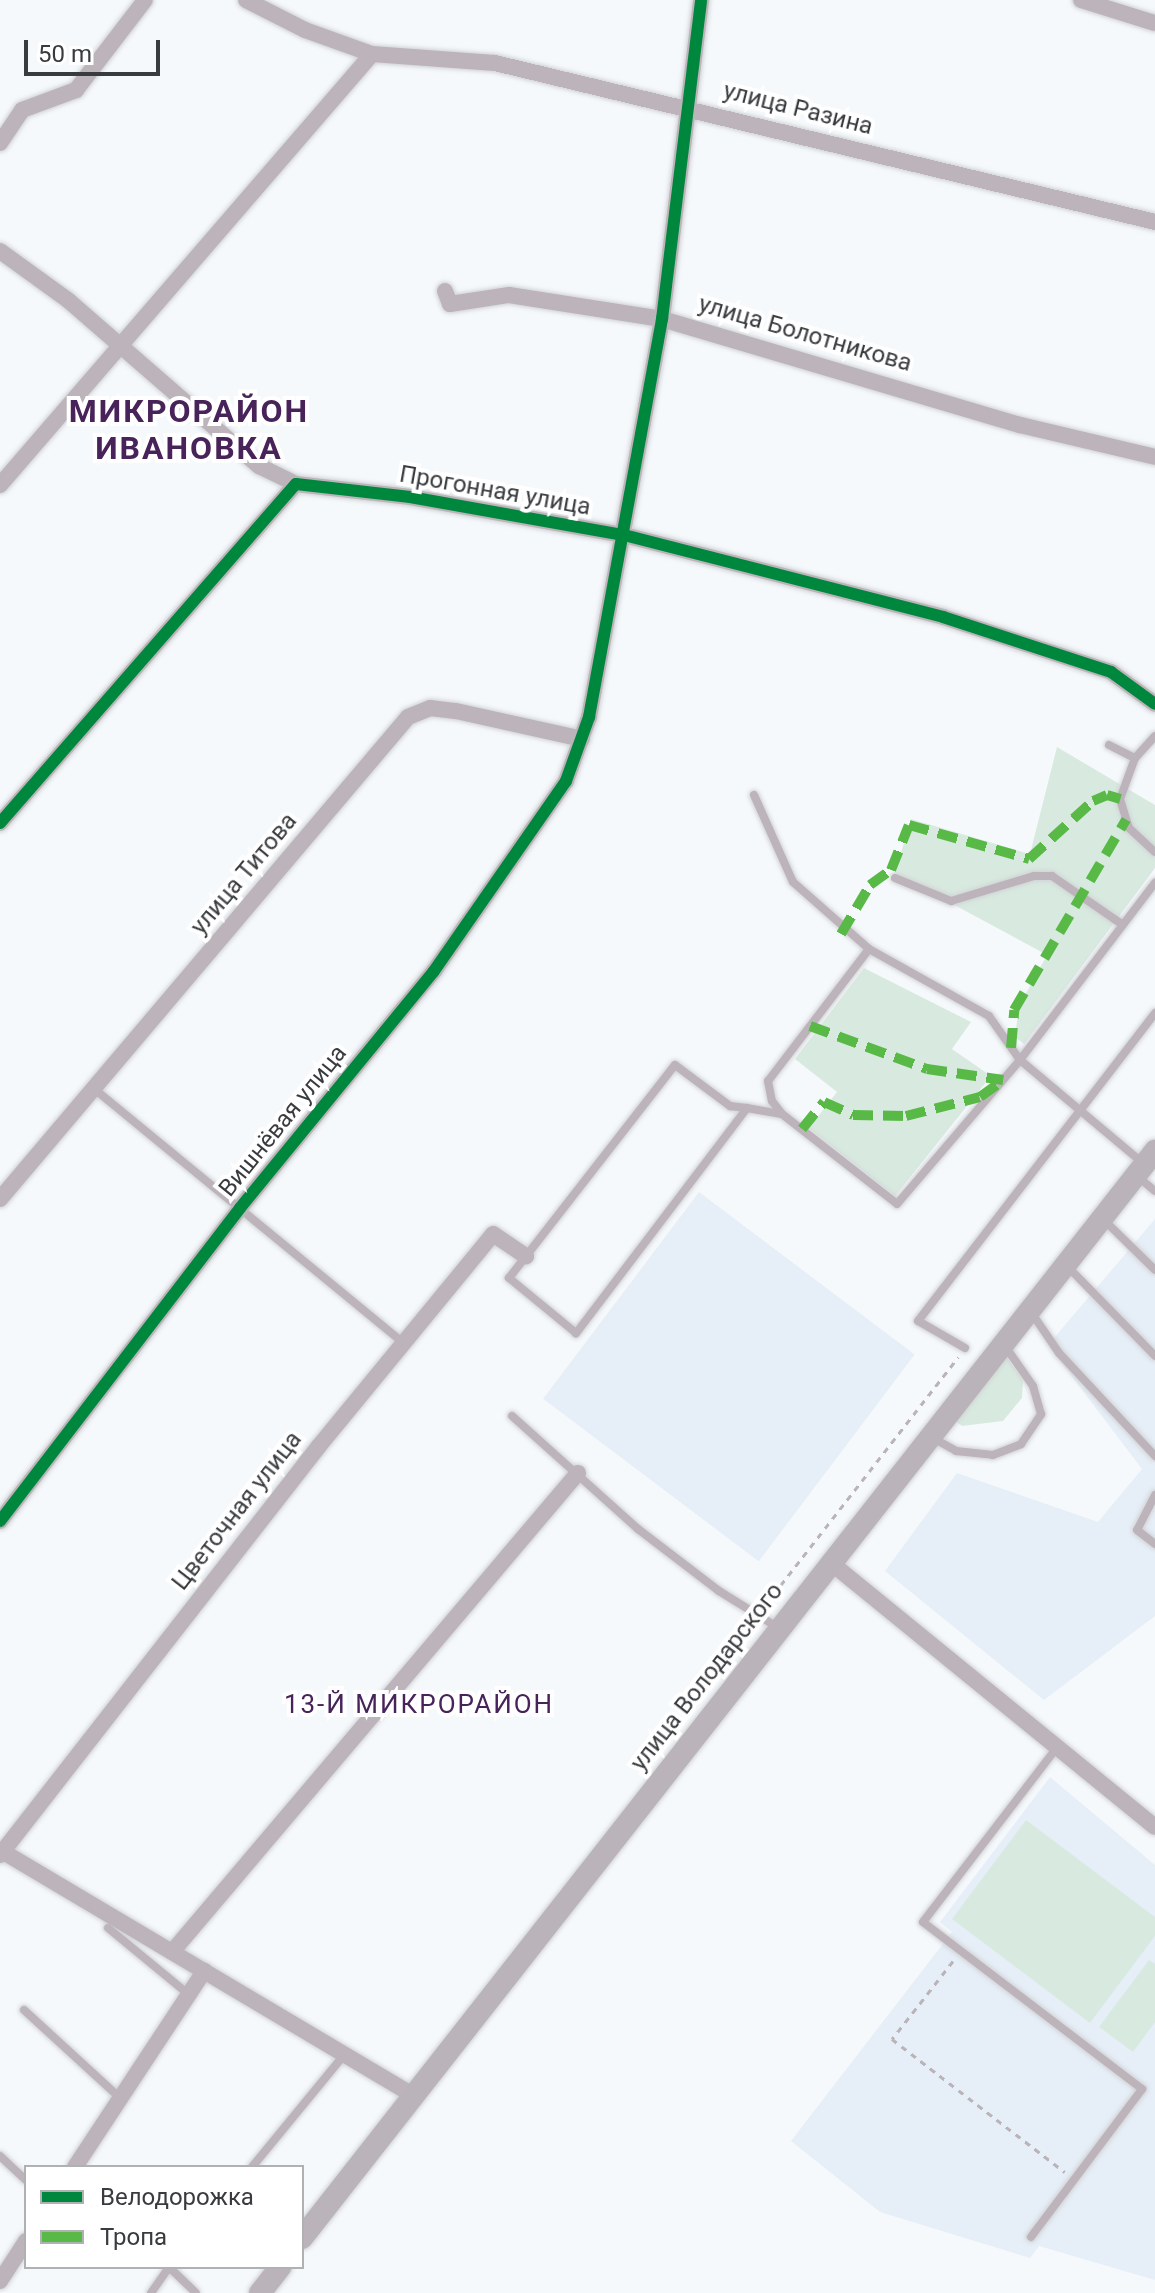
<!DOCTYPE html>
<html>
<head>
<meta charset="utf-8">
<style>
  body { margin:0 }
  #map { position:relative; width:1155px; height:2293px; overflow:hidden; background:#f6f9fc; font-family:Roboto,sans-serif }
  div>[style] { position:absolute }
  .built>* { inset:0; background:#e6eef7; transform-origin:0 0 }
  .green>* { inset:0; background:#d8eae0 }
  .path>* { height:3px; margin-top:-1.5px; transform-origin:0; background:repeating-linear-gradient(90deg,#bab4b9 0 6px,transparent 0 12px) }
  .roads { filter:drop-shadow(0 0 2px #d1d3d5) drop-shadow(0 0 2px #d1d3d5) }
  .service>* { height:8px; margin:-4px; padding:0 4px; transform-origin:4px; border-radius:4px; background:#bcb4ba }
  .minor>* { height:16px; margin:-8px; padding:0 8px; transform-origin:8px; border-radius:8px; background:#bcb4ba }
  .secondary>* { height:22px; margin:-11px; padding:0 11px; transform-origin:11px; border-radius:11px; background:#bab3b9 }
  .quiet>* { height:10px; margin-top:-5px; transform-origin:0; background:repeating-linear-gradient(90deg,#58b947 0 20px,transparent 0 30px) }
  .cycleway>* { height:12px; margin:-6px; padding:0 6px; transform-origin:6px; border-radius:6px; background:#00873e }
  span { translate:-50% -50%; white-space:nowrap; text-align:center; line-height:1.15; -webkit-text-stroke:8px #fff; paint-order:stroke }
  .street-label { font-size:24px; color:#393c3f }
  .neighbourhood-label { font-size:26px; color:#482359; letter-spacing:2px }
  .district-label { font-size:32px; color:#482359; font-weight:700; letter-spacing:2px }
  .legend { position:absolute; left:24px; top:2165px; width:280px; height:104px; box-sizing:border-box; background:#fff; border:2px solid #b0b1b2; margin:0; padding:10px 14px; list-style:none; font-size:24px; color:#393c3f }
  .legend li { display:flex; align-items:center; gap:16px; height:40px }
  .legend b { width:40px; border:2px solid #b0b1b2 }
  .scale { position:absolute; left:24px; top:40px; width:136px; height:36px; box-sizing:border-box; border:4px solid #393c3f; border-top:0; padding-left:10px; font-size:24px; line-height:28px; white-space:nowrap; color:#393c3f; -webkit-text-stroke:6px #fff; paint-order:stroke }
</style>
</head>
<body>
<div id="map">
  <div class="built">
    <div style="left:699px;top:1192px;width:270px;height:259px;rotate:37deg"></div>
    <div style="clip-path:polygon(1155px 1219px,1155px 1616px,1044px 1700px,885px 1571px,957px 1473px,1098px 1522px,1142px 1469px,1048px 1345px)"></div>
    <div style="clip-path:polygon(1050px 1777px,1155px 1865px,1155px 2280px,1039px 2246px,1030px 2258px,880px 2212px,791px 2141px,952px 1932px,940px 1922px)"></div>
  </div>
  <div class="green">
    <div style="clip-path:polygon(1057px 747px,1155px 805px,1155px 868px,1024px 1044px,1015px 1037px,1019px 1006px,1047px 955px,895px 873px,911px 819px,1030px 854px)"></div>
    <div style="clip-path:polygon(864px 968px,971px 1022px,952px 1049px,991px 1076px,895px 1196px,809px 1128px,837px 1092px,795px 1059px)"></div>
    <div style="clip-path:polygon(1005px 1355px,1023px 1380px,1022px 1398px,1003px 1421px,962px 1426px,955px 1421px)"></div>
    <div style="clip-path:polygon(1026px 1820px,1155px 1917px,1155px 1936px,1090px 2023px,952px 1919px)"></div>
    <div style="clip-path:polygon(1149px 1960px,1155px 1964px,1155px 2022px,1133px 2052px,1099px 2027px)"></div>
  </div>
  <div class="path">
    <div style="left:766px;top:1604px;width:313px;rotate:-52.1deg"></div>
    <div style="left:953px;top:1961px;width:99px;rotate:128deg"></div>
    <div style="left:892px;top:2039px;width:218px;rotate:37.6deg"></div>
  </div>
  <div class="roads">
    <div class="service">
      <div style="left:1155px;top:736px;width:30px;rotate:132deg"></div>
      <div style="left:1135px;top:758px;width:44px;rotate:110.1deg"></div>
      <div style="left:1120px;top:799px;width:30px;rotate:73deg"></div>
      <div style="left:1129px;top:828px;width:35px;rotate:43deg"></div>
      <div style="left:1109px;top:745px;width:29px;rotate:27deg"></div>
      <div style="left:754px;top:795px;width:95px;rotate:65.9deg"></div>
      <div style="left:793px;top:882px;width:101px;rotate:41.4deg"></div>
      <div style="left:895px;top:878px;width:61px;rotate:22.3deg"></div>
      <div style="left:951px;top:901px;width:87px;rotate:-16.8deg"></div>
      <div style="left:1034px;top:876px;width:18px"></div>
      <div style="left:1052px;top:876px;width:86px;rotate:34.6deg"></div>
      <div style="left:93px;top:1088px;width:400px;rotate:39.4deg"></div>
      <div style="left:747px;top:1108px;width:283px;rotate:127.2deg"></div>
      <div style="left:576px;top:1333px;width:87px;rotate:-140.6deg"></div>
      <div style="left:509px;top:1278px;width:270px;rotate:-52.1deg"></div>
      <div style="left:675px;top:1065px;width:69px;rotate:36.7deg"></div>
      <div style="left:730px;top:1106px;width:17px;rotate:7deg"></div>
      <div style="left:747px;top:1108px;width:35px;rotate:10deg"></div>
      <div style="left:1144px;top:1164px;width:162px;rotate:-140deg"></div>
      <div style="left:1020px;top:1060px;width:54px;rotate:-125.2deg"></div>
      <div style="left:989px;top:1016px;width:137px;rotate:-150.8deg"></div>
      <div style="left:869px;top:949px;width:166px;rotate:127.4deg"></div>
      <div style="left:768px;top:1081px;width:20px;rotate:79deg"></div>
      <div style="left:772px;top:1101px;width:16px;rotate:52deg"></div>
      <div style="left:782px;top:1114px;width:146px;rotate:38deg"></div>
      <div style="left:897px;top:1204px;width:189px;rotate:-49.5deg"></div>
      <div style="left:1020px;top:1060px;width:223px;rotate:-52.7deg"></div>
      <div style="left:1137px;top:1176px;width:23px;rotate:40deg"></div>
      <div style="left:1104px;top:1220px;width:71px;rotate:44.4deg"></div>
      <div style="left:1067px;top:1266px;width:126px;rotate:45.6deg"></div>
      <div style="left:1031px;top:1312px;width:50px;rotate:55.7deg"></div>
      <div style="left:1059px;top:1353px;width:141px;rotate:47deg"></div>
      <div style="left:965px;top:1348px;width:54px;rotate:-150.1deg"></div>
      <div style="left:918px;top:1321px;width:389px;rotate:-52.4deg"></div>
      <div style="left:512px;top:1416px;width:169px;rotate:41.9deg"></div>
      <div style="left:638px;top:1529px;width:102px;rotate:37.4deg"></div>
      <div style="left:719px;top:1591px;width:70px;rotate:31.7deg"></div>
      <div style="left:931px;top:1437px;width:29px;rotate:29deg"></div>
      <div style="left:956px;top:1451px;width:37px;rotate:6deg"></div>
      <div style="left:993px;top:1455px;width:30px;rotate:-21deg"></div>
      <div style="left:1021px;top:1444px;width:36px;rotate:-56deg"></div>
      <div style="left:1041px;top:1414px;width:29px;rotate:-106deg"></div>
      <div style="left:1033px;top:1386px;width:49px;rotate:-125deg"></div>
      <div style="left:1155px;top:1495px;width:39px;rotate:117deg"></div>
      <div style="left:1137px;top:1530px;width:23px;rotate:38deg"></div>
      <div style="left:108px;top:1928px;width:104px;rotate:39.5deg"></div>
      <div style="left:24px;top:2010px;width:130px;rotate:42.5deg"></div>
      <div style="left:0;top:2156px;width:35px;rotate:43deg"></div>
      <div style="left:252px;top:2167px;width:145px;rotate:-50.6deg"></div>
      <div style="left:1031px;top:2237px;width:185px;rotate:-53.1deg"></div>
      <div style="left:1142px;top:2089px;width:275px;rotate:-142.7deg"></div>
      <div style="left:923px;top:1922px;width:222px;rotate:-52.5deg"></div>
      <div style="left:169px;top:2267px;width:37px;rotate:44deg"></div>
      <div style="left:151px;top:2293px;width:32px;rotate:-55deg"></div>
    </div>
    <div class="minor">
      <div style="left:246px;top:0;width:66px;rotate:27deg"></div>
      <div style="left:305px;top:30px;width:71px;rotate:19.7deg"></div>
      <div style="left:372px;top:54px;width:123px;rotate:4.2deg"></div>
      <div style="left:495px;top:63px;width:679px;rotate:13.54deg"></div>
      <div style="left:1081px;top:0;width:77px;rotate:17.3deg"></div>
      <div style="left:0;top:143px;width:40px;rotate:-56deg"></div>
      <div style="left:22px;top:110px;width:58px;rotate:-20.3deg"></div>
      <div style="left:76px;top:90px;width:113px;rotate:-52.5deg"></div>
      <div style="left:0;top:251px;width:85px;rotate:35.9deg"></div>
      <div style="left:69px;top:301px;width:252px;rotate:41deg"></div>
      <div style="left:259px;top:466px;width:41px;rotate:25.9deg"></div>
      <div style="left:445px;top:291px;width:14px;rotate:69deg"></div>
      <div style="left:450px;top:304px;width:60px;rotate:-8.7deg"></div>
      <div style="left:509px;top:295px;width:155px;rotate:8.9deg"></div>
      <div style="left:662px;top:319px;width:373px;rotate:16.5deg"></div>
      <div style="left:1020px;top:425px;width:139px;rotate:13.3deg"></div>
      <div style="left:0;top:485px;width:569px;rotate:-49.2deg"></div>
      <div style="left:0;top:823px;width:450px;rotate:-48.9deg"></div>
      <div style="left:296px;top:484px;width:115px;rotate:6.5deg"></div>
      <div style="left:410px;top:497px;width:217px;rotate:10.1deg"></div>
      <div style="left:624px;top:535px;width:329px;rotate:14.4deg"></div>
      <div style="left:943px;top:617px;width:177px;rotate:18.1deg"></div>
      <div style="left:1111px;top:672px;width:54px;rotate:36deg"></div>
      <div style="left:0;top:1199px;width:631px;rotate:-49.75deg"></div>
      <div style="left:408px;top:717px;width:24px;rotate:-22deg"></div>
      <div style="left:430px;top:708px;width:26px;rotate:7deg"></div>
      <div style="left:456px;top:711px;width:129px;rotate:12.5deg"></div>
      <div style="left:0;top:1521px;width:394px;rotate:-52.5deg"></div>
      <div style="left:240px;top:1208px;width:306px;rotate:-50.7deg"></div>
      <div style="left:434px;top:971px;width:231px;rotate:-55.2deg"></div>
      <div style="left:566px;top:781px;width:68px;rotate:-70.2deg"></div>
      <div style="left:589px;top:717px;width:405px;rotate:-79.6deg"></div>
      <div style="left:662px;top:319px;width:321px;rotate:-83deg"></div>
      <div style="left:830px;top:1562px;width:419px;rotate:39.2deg"></div>
      <div style="left:0;top:1850px;width:478px;rotate:30.7deg"></div>
      <div style="left:0;top:1855px;width:519px;rotate:-52.05deg"></div>
      <div style="left:319px;top:1446px;width:274px;rotate:-50.6deg"></div>
      <div style="left:493px;top:1234px;width:40px;rotate:34deg"></div>
      <div style="left:172px;top:1952px;width:628px;rotate:-49.72deg"></div>
      <div style="left:75px;top:2167px;width:235px;rotate:-56.6deg"></div>
      <div style="left:0;top:2281px;width:48px;rotate:-57deg"></div>
    </div>
    <div class="secondary">
      <div style="left:302px;top:2238px;width:1382px;rotate:-51.88deg"></div>
      <div style="left:260px;top:2293px;width:33px;rotate:-52deg"></div>
    </div>
  </div>
  <div class="quiet">
    <div style="left:841px;top:934px;width:57px;rotate:-59.4deg"></div>
    <div style="left:870px;top:885px;width:26px;rotate:-36deg"></div>
    <div style="left:891px;top:870px;width:48px;rotate:-68.2deg"></div>
    <div style="left:909px;top:825px;width:125px;rotate:15.8deg"></div>
    <div style="left:1029px;top:859px;width:86px;rotate:-42.2deg"></div>
    <div style="left:1093px;top:801px;width:15px;rotate:-23deg"></div>
    <div style="left:1107px;top:795px;width:14px;rotate:17deg"></div>
    <div style="left:810px;top:1026px;width:125px;rotate:20.2deg"></div>
    <div style="left:927px;top:1069px;width:77px;rotate:8.2deg"></div>
    <div style="left:1011px;top:1048px;width:38px;rotate:-85deg"></div>
    <div style="left:1014px;top:1010px;width:221px;rotate:-59.5deg"></div>
    <div style="left:802px;top:1129px;width:35px;rotate:-51deg"></div>
    <div style="left:824px;top:1102px;width:32px;rotate:24deg"></div>
    <div style="left:853px;top:1115px;width:53px;rotate:1.1deg"></div>
    <div style="left:906px;top:1116px;width:76px;rotate:-14.4deg"></div>
    <div style="left:980px;top:1097px;width:29px;rotate:-36deg"></div>
  </div>
  <div class="cycleway">
    <div style="left:0;top:823px;width:450px;rotate:-48.9deg"></div>
    <div style="left:296px;top:484px;width:115px;rotate:6.5deg"></div>
    <div style="left:410px;top:497px;width:217px;rotate:10.1deg"></div>
    <div style="left:624px;top:535px;width:329px;rotate:14.4deg"></div>
    <div style="left:943px;top:617px;width:177px;rotate:18.1deg"></div>
    <div style="left:1111px;top:672px;width:54px;rotate:36deg"></div>
    <div style="left:0;top:1521px;width:394px;rotate:-52.5deg"></div>
    <div style="left:240px;top:1208px;width:306px;rotate:-50.7deg"></div>
    <div style="left:434px;top:971px;width:231px;rotate:-55.2deg"></div>
    <div style="left:566px;top:781px;width:68px;rotate:-70.2deg"></div>
    <div style="left:589px;top:717px;width:405px;rotate:-79.6deg"></div>
    <div style="left:662px;top:319px;width:321px;rotate:-83deg"></div>
  </div>
  <div class="street-label">
    <span style="left:798px;top:109px;rotate:14deg">улица Разина</span>
    <span style="left:805px;top:334px;rotate:16deg">улица Болотникова</span>
    <span style="left:495px;top:491px;rotate:10deg">Прогонная улица</span>
    <span style="left:244px;top:874px;rotate:-50deg">улица Титова</span>
    <span style="left:283px;top:1121px;rotate:-51deg">Вишнёвая улица</span>
    <span style="left:237px;top:1511px;rotate:-52deg">Цветочная улица</span>
    <span style="left:707px;top:1677px;rotate:-52deg">улица Володарского</span>
  </div>
  <div class="neighbourhood-label">
    <span style="left:419px;top:1705px">13-Й МИКРОРАЙОН</span>
  </div>
  <div class="district-label">
    <span style="left:189px;top:430px">МИКРОРАЙОН<br>ИВАНОВКА</span>
  </div>
  <ul class="legend">
  <li><b style="height:10px;background:#00873e"></b>Велодорожка</li>
  <li><b style="height:10px;background:#58b947"></b>Тропа</li>
  </ul>
  <div class="scale">50 m</div>
</div>
</body>
</html>
